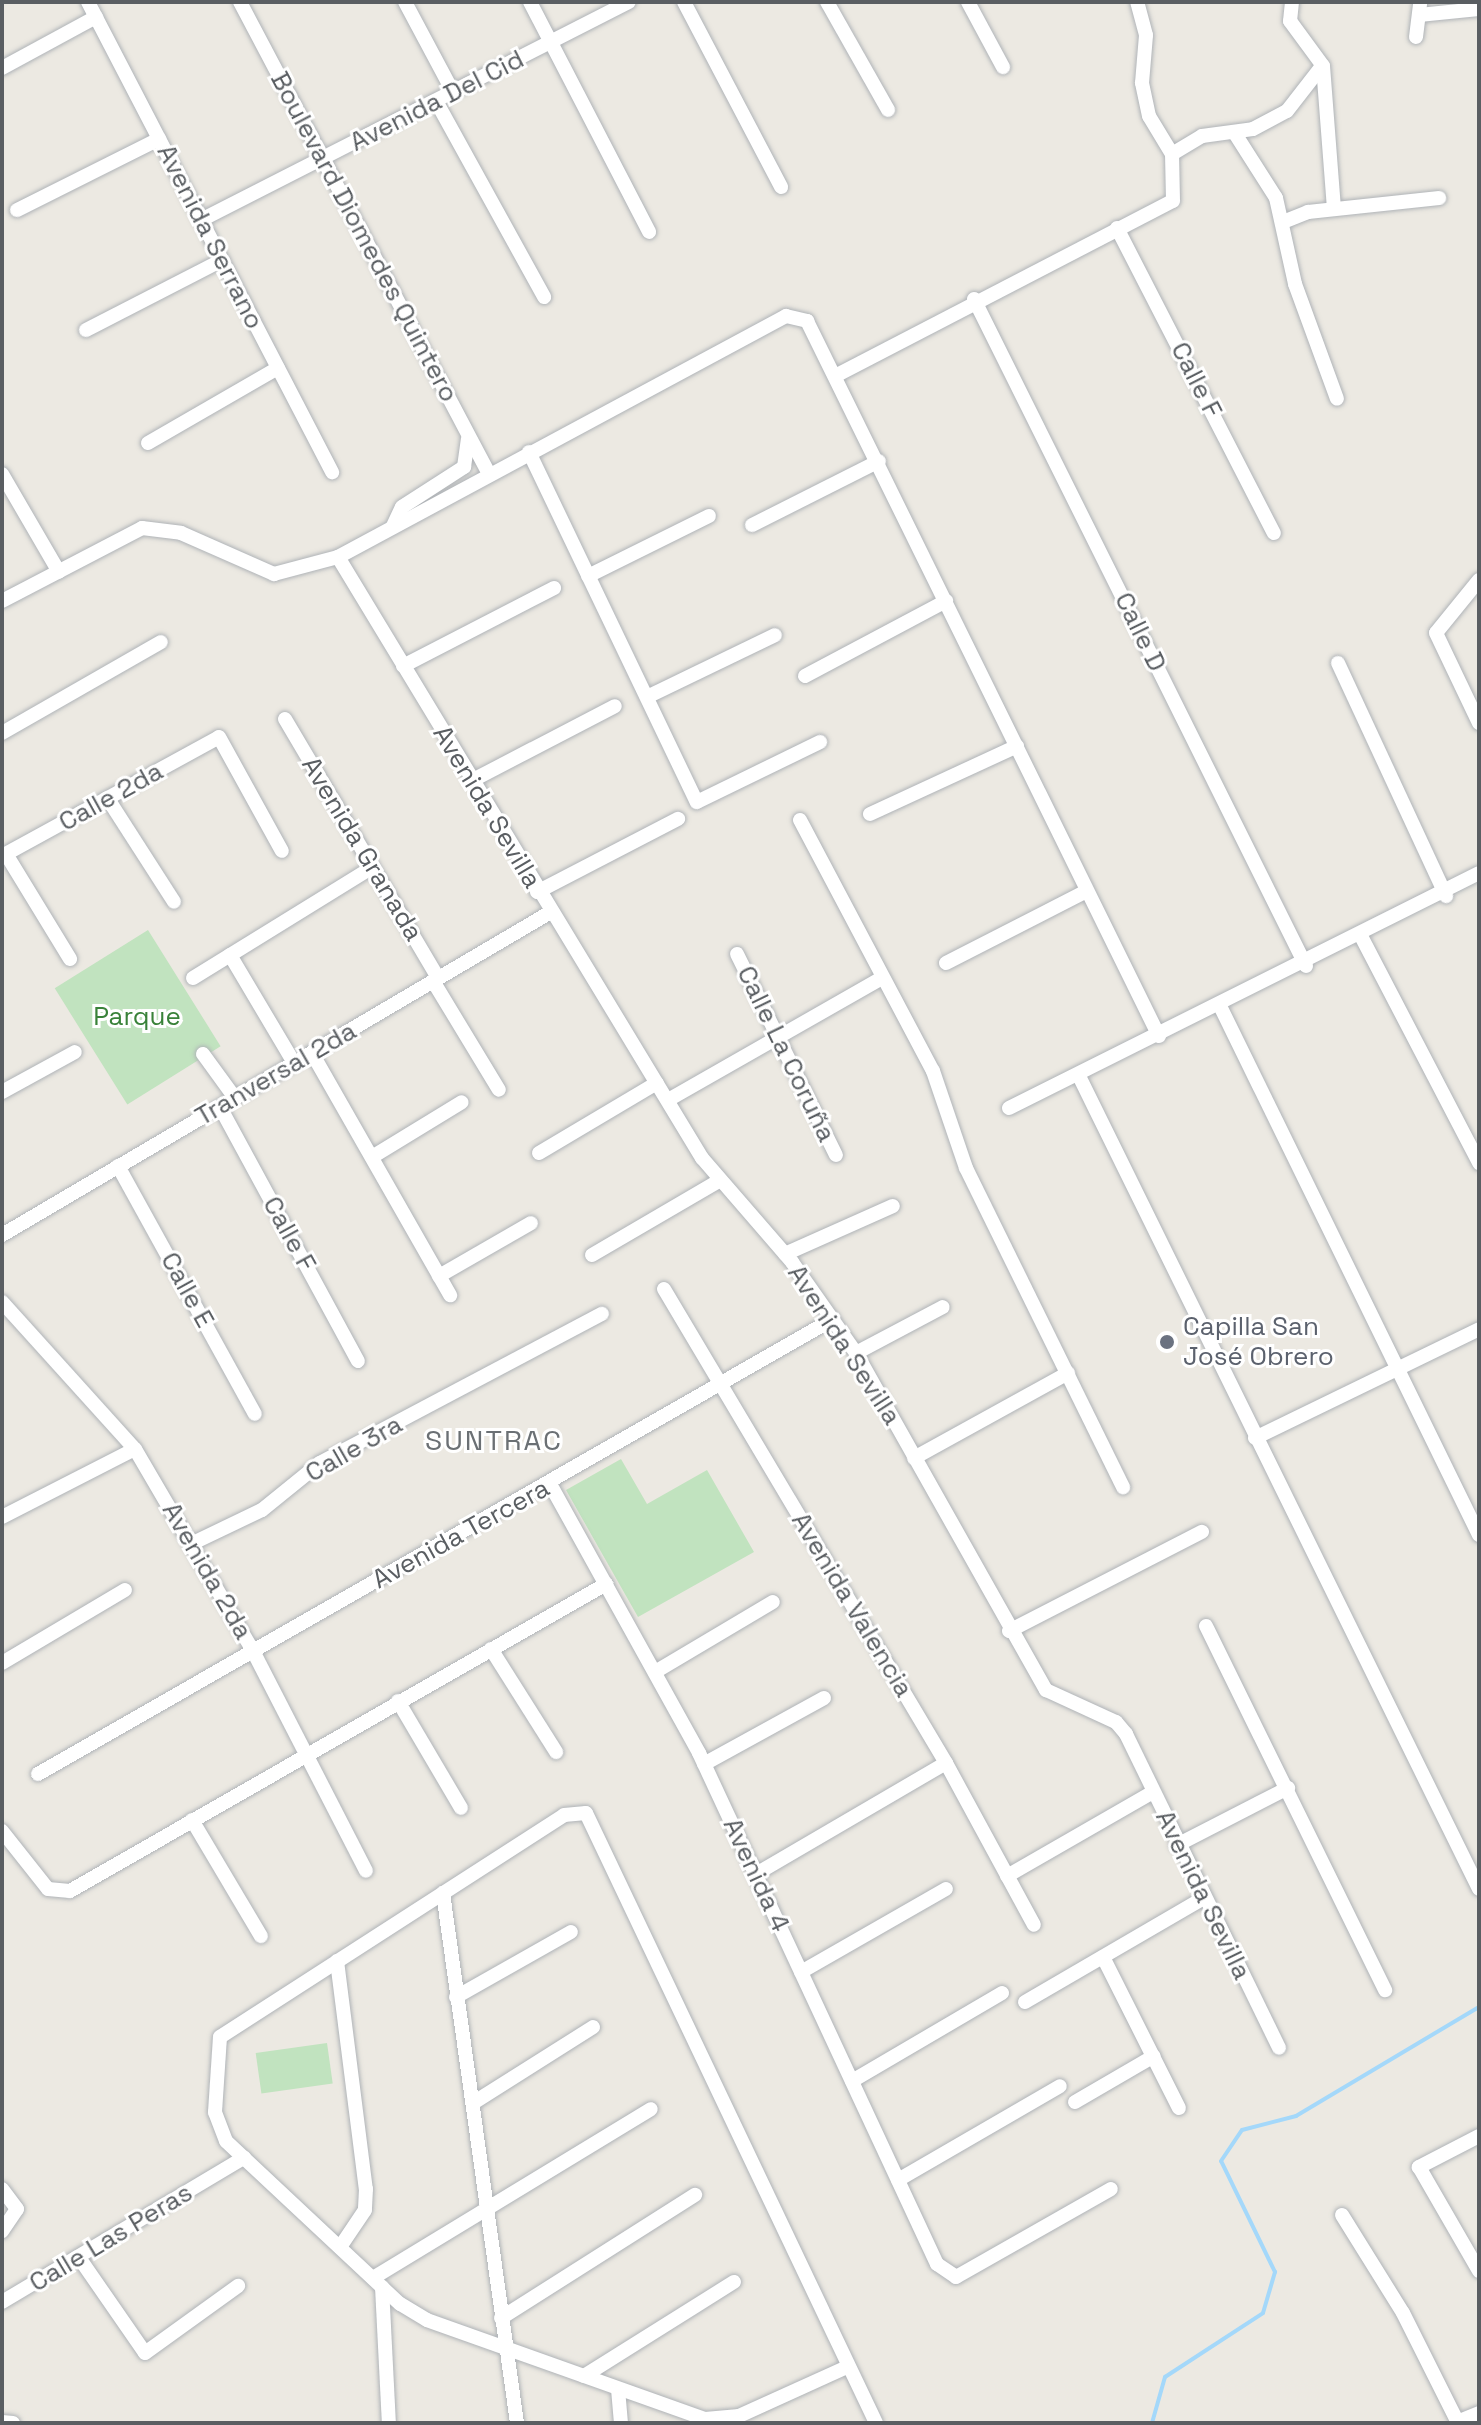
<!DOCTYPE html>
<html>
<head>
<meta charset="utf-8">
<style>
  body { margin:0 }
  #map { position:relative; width:1481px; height:2425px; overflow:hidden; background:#ece9e2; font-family:"Space Grotesk",sans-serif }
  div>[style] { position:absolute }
  .green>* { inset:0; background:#c1e3bf; transform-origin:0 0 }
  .stream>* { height:4px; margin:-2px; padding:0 2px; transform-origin:2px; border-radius:2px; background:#a4d8fa }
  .roads { filter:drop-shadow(0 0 2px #afb3b7) drop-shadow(0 0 2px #afb3b7) }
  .minor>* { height:14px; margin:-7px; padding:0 7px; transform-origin:7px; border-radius:7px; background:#fff }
  .dots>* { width:22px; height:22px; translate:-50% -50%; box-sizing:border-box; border:4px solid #fff; border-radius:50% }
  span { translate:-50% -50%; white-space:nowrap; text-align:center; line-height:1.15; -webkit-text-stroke:6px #fff; paint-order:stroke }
  .street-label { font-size:26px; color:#5a5e62 }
  .park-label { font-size:26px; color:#398239 }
  .worship-label { font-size:26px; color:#5b616d }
  .left { translate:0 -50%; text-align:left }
  .neighbourhood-label { font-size:28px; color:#6b7074; letter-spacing:2px }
  .frame { position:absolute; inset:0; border:4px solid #5a5e62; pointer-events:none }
</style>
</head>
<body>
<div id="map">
  <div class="green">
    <div style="left:148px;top:930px;width:137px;height:110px;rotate:58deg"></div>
    <div style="clip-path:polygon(621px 1459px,647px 1504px,707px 1470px,754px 1552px,638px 1617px,566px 1490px)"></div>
    <div style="left:327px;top:2043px;width:41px;height:72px;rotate:82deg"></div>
  </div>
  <div class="stream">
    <div style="left:1152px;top:2423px;width:48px;rotate:-74.2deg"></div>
    <div style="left:1165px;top:2377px;width:117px;rotate:-33.1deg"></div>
    <div style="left:1263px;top:2313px;width:43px;rotate:-73.7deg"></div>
    <div style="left:1275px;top:2272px;width:123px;rotate:-115.9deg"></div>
    <div style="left:1221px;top:2161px;width:37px;rotate:-56deg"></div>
    <div style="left:1242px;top:2130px;width:56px;rotate:-14.5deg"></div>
    <div style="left:1296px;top:2116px;width:213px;rotate:-30.8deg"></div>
  </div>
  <div class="roads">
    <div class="minor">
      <div style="left:88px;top:2px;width:530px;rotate:62.56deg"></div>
      <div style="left:240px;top:2px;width:531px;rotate:62.18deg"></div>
      <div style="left:405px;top:2px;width:102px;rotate:61.9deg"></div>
      <div style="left:530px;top:2px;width:259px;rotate:62.6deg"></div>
      <div style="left:684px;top:2px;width:209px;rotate:62.3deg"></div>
      <div style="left:827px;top:2px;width:124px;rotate:60.5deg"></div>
      <div style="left:968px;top:2px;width:74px;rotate:61.7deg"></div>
      <div style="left:1292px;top:2px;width:19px;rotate:96deg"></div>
      <div style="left:1290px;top:21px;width:56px;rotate:53.7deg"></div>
      <div style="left:1323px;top:66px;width:143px;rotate:85.6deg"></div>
      <div style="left:1419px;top:15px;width:60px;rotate:-5.7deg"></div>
      <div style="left:1416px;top:37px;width:35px;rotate:-83deg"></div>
      <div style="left:2px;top:68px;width:107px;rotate:-28.5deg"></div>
      <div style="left:436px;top:101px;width:224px;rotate:61.1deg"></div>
      <div style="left:1234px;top:132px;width:78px;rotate:57.5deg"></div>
      <div style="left:1276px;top:198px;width:88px;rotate:77.5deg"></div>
      <div style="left:1295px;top:284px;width:122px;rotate:69.9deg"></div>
      <div style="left:1172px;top:154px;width:35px;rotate:-31deg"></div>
      <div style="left:1202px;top:136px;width:51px;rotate:-7.8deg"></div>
      <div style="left:1253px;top:129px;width:38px;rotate:-28deg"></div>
      <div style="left:1287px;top:111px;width:57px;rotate:-52.1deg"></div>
      <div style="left:17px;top:210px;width:159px;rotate:-26.6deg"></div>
      <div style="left:201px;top:220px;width:480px;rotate:-27deg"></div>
      <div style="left:1283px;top:222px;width:27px;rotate:-22deg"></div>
      <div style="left:1308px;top:212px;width:132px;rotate:-6.1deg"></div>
      <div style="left:1117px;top:228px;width:343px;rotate:62.8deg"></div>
      <div style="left:974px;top:299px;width:745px;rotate:63.54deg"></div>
      <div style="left:86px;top:330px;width:153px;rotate:-27.2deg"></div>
      <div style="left:837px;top:375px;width:378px;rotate:-27.4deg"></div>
      <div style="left:1173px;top:201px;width:47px;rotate:-91.2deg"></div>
      <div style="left:1172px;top:154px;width:44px;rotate:-121.2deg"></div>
      <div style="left:1149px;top:116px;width:34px;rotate:-102deg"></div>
      <div style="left:1142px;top:83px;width:48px;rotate:-85.2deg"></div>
      <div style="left:1146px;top:35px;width:34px;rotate:-105deg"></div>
      <div style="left:148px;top:443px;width:150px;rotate:-30deg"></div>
      <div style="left:529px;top:452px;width:388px;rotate:64.4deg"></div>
      <div style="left:697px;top:802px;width:137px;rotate:-26deg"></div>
      <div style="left:2px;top:474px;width:113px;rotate:59.8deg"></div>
      <div style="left:752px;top:525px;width:142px;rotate:-26.7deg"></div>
      <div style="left:393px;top:526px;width:21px;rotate:-65deg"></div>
      <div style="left:402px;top:507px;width:74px;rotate:-32.8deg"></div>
      <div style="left:464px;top:467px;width:28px;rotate:-82deg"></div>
      <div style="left:338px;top:557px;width:703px;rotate:58.8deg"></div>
      <div style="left:702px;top:1158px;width:138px;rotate:49.1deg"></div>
      <div style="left:792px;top:1262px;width:111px;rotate:54.9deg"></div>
      <div style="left:856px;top:1353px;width:387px;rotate:60.6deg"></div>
      <div style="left:1046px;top:1690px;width:77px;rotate:24.6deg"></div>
      <div style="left:1116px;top:1722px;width:16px;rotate:50deg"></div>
      <div style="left:1126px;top:1734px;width:349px;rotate:64deg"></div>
      <div style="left:588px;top:576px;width:135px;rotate:-26.4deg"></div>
      <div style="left:1479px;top:580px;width:68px;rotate:129.1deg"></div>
      <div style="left:1436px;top:633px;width:100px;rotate:64.5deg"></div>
      <div style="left:2px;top:601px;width:158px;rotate:-27.5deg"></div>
      <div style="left:142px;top:528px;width:39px;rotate:7deg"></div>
      <div style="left:181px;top:533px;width:102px;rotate:23.8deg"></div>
      <div style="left:274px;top:574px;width:66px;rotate:-14.9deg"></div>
      <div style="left:338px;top:557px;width:509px;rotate:-28.28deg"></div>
      <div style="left:786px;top:316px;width:22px;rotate:13deg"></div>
      <div style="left:807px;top:321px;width:797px;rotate:63.79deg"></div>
      <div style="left:1338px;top:663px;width:257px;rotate:65.1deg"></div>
      <div style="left:403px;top:666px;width:170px;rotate:-27.3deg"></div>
      <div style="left:805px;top:676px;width:160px;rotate:-28deg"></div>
      <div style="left:647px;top:697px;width:142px;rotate:-25.8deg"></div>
      <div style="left:285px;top:719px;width:301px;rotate:59.4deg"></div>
      <div style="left:2px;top:733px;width:183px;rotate:-29.8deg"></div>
      <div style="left:471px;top:781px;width:162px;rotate:-27.5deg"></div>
      <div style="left:108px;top:799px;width:122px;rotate:57.3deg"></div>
      <div style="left:870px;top:814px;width:162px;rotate:-24.8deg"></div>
      <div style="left:800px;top:820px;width:284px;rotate:62.1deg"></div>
      <div style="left:933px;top:1071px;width:102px;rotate:71.2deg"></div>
      <div style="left:966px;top:1168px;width:356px;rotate:63.8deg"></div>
      <div style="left:6px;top:854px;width:123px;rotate:58.6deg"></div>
      <div style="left:2px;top:856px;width:247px;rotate:-28.7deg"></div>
      <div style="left:219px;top:737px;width:130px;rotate:61.1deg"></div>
      <div style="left:537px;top:892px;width:159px;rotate:-27.4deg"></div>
      <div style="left:1362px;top:938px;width:254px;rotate:62.5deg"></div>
      <div style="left:737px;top:954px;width:224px;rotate:63.8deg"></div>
      <div style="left:230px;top:955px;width:126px;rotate:59.3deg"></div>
      <div style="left:946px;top:963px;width:158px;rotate:-27.1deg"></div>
      <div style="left:193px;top:978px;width:211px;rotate:-31.7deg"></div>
      <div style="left:433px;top:981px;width:127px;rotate:58.8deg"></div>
      <div style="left:1221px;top:1008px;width:587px;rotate:63.92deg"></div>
      <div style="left:312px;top:1053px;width:279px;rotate:60.3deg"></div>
      <div style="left:203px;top:1054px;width:54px;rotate:54deg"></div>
      <div style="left:1079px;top:1076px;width:906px;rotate:63.8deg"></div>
      <div style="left:2px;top:1092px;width:83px;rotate:-28.7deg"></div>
      <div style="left:668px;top:1100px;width:244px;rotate:-29.7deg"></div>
      <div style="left:220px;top:1107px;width:289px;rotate:61.5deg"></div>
      <div style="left:1009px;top:1108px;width:525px;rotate:-26.57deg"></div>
      <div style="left:539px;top:1153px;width:137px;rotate:-30.7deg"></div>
      <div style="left:372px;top:1157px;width:105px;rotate:-31.4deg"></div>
      <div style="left:118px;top:1166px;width:283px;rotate:61.1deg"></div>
      <div style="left:2px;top:1235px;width:635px;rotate:-30.48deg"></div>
      <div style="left:785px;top:1254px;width:118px;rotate:-24deg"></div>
      <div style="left:592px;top:1255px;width:145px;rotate:-30.3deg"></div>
      <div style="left:439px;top:1276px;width:106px;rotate:-29.9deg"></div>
      <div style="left:664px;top:1289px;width:552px;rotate:59.25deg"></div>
      <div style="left:946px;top:1763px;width:184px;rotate:61.5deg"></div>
      <div style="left:2px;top:1302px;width:198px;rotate:47.9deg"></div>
      <div style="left:135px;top:1449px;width:234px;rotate:59.7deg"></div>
      <div style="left:253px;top:1651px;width:247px;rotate:62.8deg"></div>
      <div style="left:856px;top:1353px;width:98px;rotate:-27.9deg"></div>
      <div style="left:1255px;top:1438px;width:249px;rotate:-25.9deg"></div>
      <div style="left:914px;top:1458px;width:176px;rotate:-28.9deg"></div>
      <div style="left:550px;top:1484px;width:308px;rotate:61deg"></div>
      <div style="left:699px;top:1753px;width:564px;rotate:65.03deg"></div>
      <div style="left:937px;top:2264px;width:23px;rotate:34deg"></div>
      <div style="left:956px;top:2277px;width:178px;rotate:-29.6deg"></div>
      <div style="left:2px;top:1517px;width:149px;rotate:-27.1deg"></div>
      <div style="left:193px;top:1543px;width:76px;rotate:-25.6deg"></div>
      <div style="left:262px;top:1510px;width:75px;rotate:-39deg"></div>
      <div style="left:320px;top:1463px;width:319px;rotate:-27.9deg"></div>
      <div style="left:1206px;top:1626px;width:406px;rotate:63.8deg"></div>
      <div style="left:1009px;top:1631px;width:217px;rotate:-27.2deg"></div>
      <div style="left:491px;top:1649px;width:122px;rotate:57.7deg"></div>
      <div style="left:2px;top:1663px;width:143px;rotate:-30.7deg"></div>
      <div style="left:655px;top:1672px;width:137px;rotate:-30.7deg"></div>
      <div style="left:398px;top:1701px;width:124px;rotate:59.5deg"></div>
      <div style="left:704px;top:1764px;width:137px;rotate:-28.8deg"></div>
      <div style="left:38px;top:1774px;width:916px;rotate:-29.78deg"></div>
      <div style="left:192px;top:1820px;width:135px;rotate:59.3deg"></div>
      <div style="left:2px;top:1831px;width:74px;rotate:51.6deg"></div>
      <div style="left:48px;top:1889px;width:22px;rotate:5deg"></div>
      <div style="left:70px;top:1891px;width:618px;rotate:-29.8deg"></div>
      <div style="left:1177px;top:1845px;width:125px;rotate:-27.2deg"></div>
      <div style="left:756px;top:1874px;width:220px;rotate:-30.3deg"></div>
      <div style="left:1007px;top:1876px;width:168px;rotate:-29.9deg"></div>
      <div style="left:443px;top:1893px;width:535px;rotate:82.05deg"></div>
      <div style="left:1103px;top:1957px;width:169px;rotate:63.3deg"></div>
      <div style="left:337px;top:1961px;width:230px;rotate:82.8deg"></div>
      <div style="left:366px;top:2189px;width:21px;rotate:93deg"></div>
      <div style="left:365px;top:2210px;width:45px;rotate:124deg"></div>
      <div style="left:801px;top:1972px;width:167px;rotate:-29.8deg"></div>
      <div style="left:456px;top:1997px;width:132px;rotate:-29.5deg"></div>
      <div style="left:1025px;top:2002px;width:205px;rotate:-30.2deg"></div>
      <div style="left:852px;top:2081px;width:174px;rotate:-30.4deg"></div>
      <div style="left:1075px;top:2102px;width:91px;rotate:-30.2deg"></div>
      <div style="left:473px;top:2103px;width:142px;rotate:-32.3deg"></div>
      <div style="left:1479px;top:2136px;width:68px;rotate:152.7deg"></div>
      <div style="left:1419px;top:2167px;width:120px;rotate:60deg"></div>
      <div style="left:898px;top:2180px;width:187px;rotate:-30.1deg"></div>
      <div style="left:2px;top:2189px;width:25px;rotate:53deg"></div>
      <div style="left:17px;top:2209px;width:27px;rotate:124deg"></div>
      <div style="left:1342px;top:2215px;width:115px;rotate:58.1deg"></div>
      <div style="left:1403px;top:2313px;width:123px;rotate:63.4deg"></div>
      <div style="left:80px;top:2259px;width:114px;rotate:55.3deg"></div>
      <div style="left:145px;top:2353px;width:115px;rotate:-35.8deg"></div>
      <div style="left:373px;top:2278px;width:325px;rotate:-31.3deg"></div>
      <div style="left:382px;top:2287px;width:136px;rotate:87.1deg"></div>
      <div style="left:2px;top:2302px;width:282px;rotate:-30.8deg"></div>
      <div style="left:501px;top:2318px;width:230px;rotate:-32.4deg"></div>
      <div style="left:847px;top:2367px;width:119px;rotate:155.6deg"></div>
      <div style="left:739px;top:2416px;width:34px;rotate:175deg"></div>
      <div style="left:705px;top:2419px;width:295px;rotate:-160.4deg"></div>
      <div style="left:427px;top:2320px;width:31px;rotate:-149deg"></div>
      <div style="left:400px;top:2304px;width:238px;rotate:-136.9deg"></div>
      <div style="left:226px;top:2141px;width:31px;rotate:-111deg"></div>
      <div style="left:215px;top:2112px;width:75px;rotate:-86.2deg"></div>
      <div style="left:220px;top:2037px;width:409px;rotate:-32.8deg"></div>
      <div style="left:564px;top:1815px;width:22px;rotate:-5deg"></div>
      <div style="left:586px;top:1813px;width:675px;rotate:64.57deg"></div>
      <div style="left:584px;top:2376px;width:177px;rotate:-32.1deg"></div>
      <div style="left:618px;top:2389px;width:34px;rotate:85deg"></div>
      <div style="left:2px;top:2422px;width:11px;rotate:5deg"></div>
      <div style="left:1457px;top:2422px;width:24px;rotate:-22deg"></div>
    </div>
  </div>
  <div class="dots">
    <div style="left:1167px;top:1342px;background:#6b7280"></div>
  </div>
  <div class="street-label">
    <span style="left:437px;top:101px;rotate:-27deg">Avenida Del Cid</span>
    <span style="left:210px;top:237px;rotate:63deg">Avenida Serrano</span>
    <span style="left:364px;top:237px;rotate:62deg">Boulevard Diomedes Quintero</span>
    <span style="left:1196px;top:380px;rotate:63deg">Calle F</span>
    <span style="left:1140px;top:632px;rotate:64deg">Calle D</span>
    <span style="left:111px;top:797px;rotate:-29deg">Calle 2da</span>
    <span style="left:487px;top:807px;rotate:59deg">Avenida Sevilla</span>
    <span style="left:362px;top:849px;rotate:59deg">Avenida Granada</span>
    <span style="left:786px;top:1054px;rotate:64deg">Calle La Coruña</span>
    <span style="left:276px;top:1074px;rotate:-30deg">Tranversal 2da</span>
    <span style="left:289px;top:1234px;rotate:61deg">Calle F</span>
    <span style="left:187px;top:1290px;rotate:61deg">Calle E</span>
    <span style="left:844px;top:1345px;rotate:57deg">Avenida Sevilla</span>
    <span style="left:354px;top:1449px;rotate:-30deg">Calle 3ra</span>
    <span style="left:461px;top:1534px;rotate:-29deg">Avenida Tercera</span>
    <span style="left:207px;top:1571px;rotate:60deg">Avenida 2da</span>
    <span style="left:852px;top:1605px;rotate:59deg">Avenida Valencia</span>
    <span style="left:756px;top:1875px;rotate:65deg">Avenida 4</span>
    <span style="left:1203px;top:1895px;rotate:64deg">Avenida Sevilla</span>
    <span style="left:111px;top:2238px;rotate:-31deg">Calle Las Peras</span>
  </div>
  <div class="park-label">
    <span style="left:137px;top:1017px">Parque</span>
  </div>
  <div class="worship-label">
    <span class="left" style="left:1183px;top:1342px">Capilla San<br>José Obrero</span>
  </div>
  <div class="neighbourhood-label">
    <span style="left:494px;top:1440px">SUNTRAC</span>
  </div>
  <div class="frame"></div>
</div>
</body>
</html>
